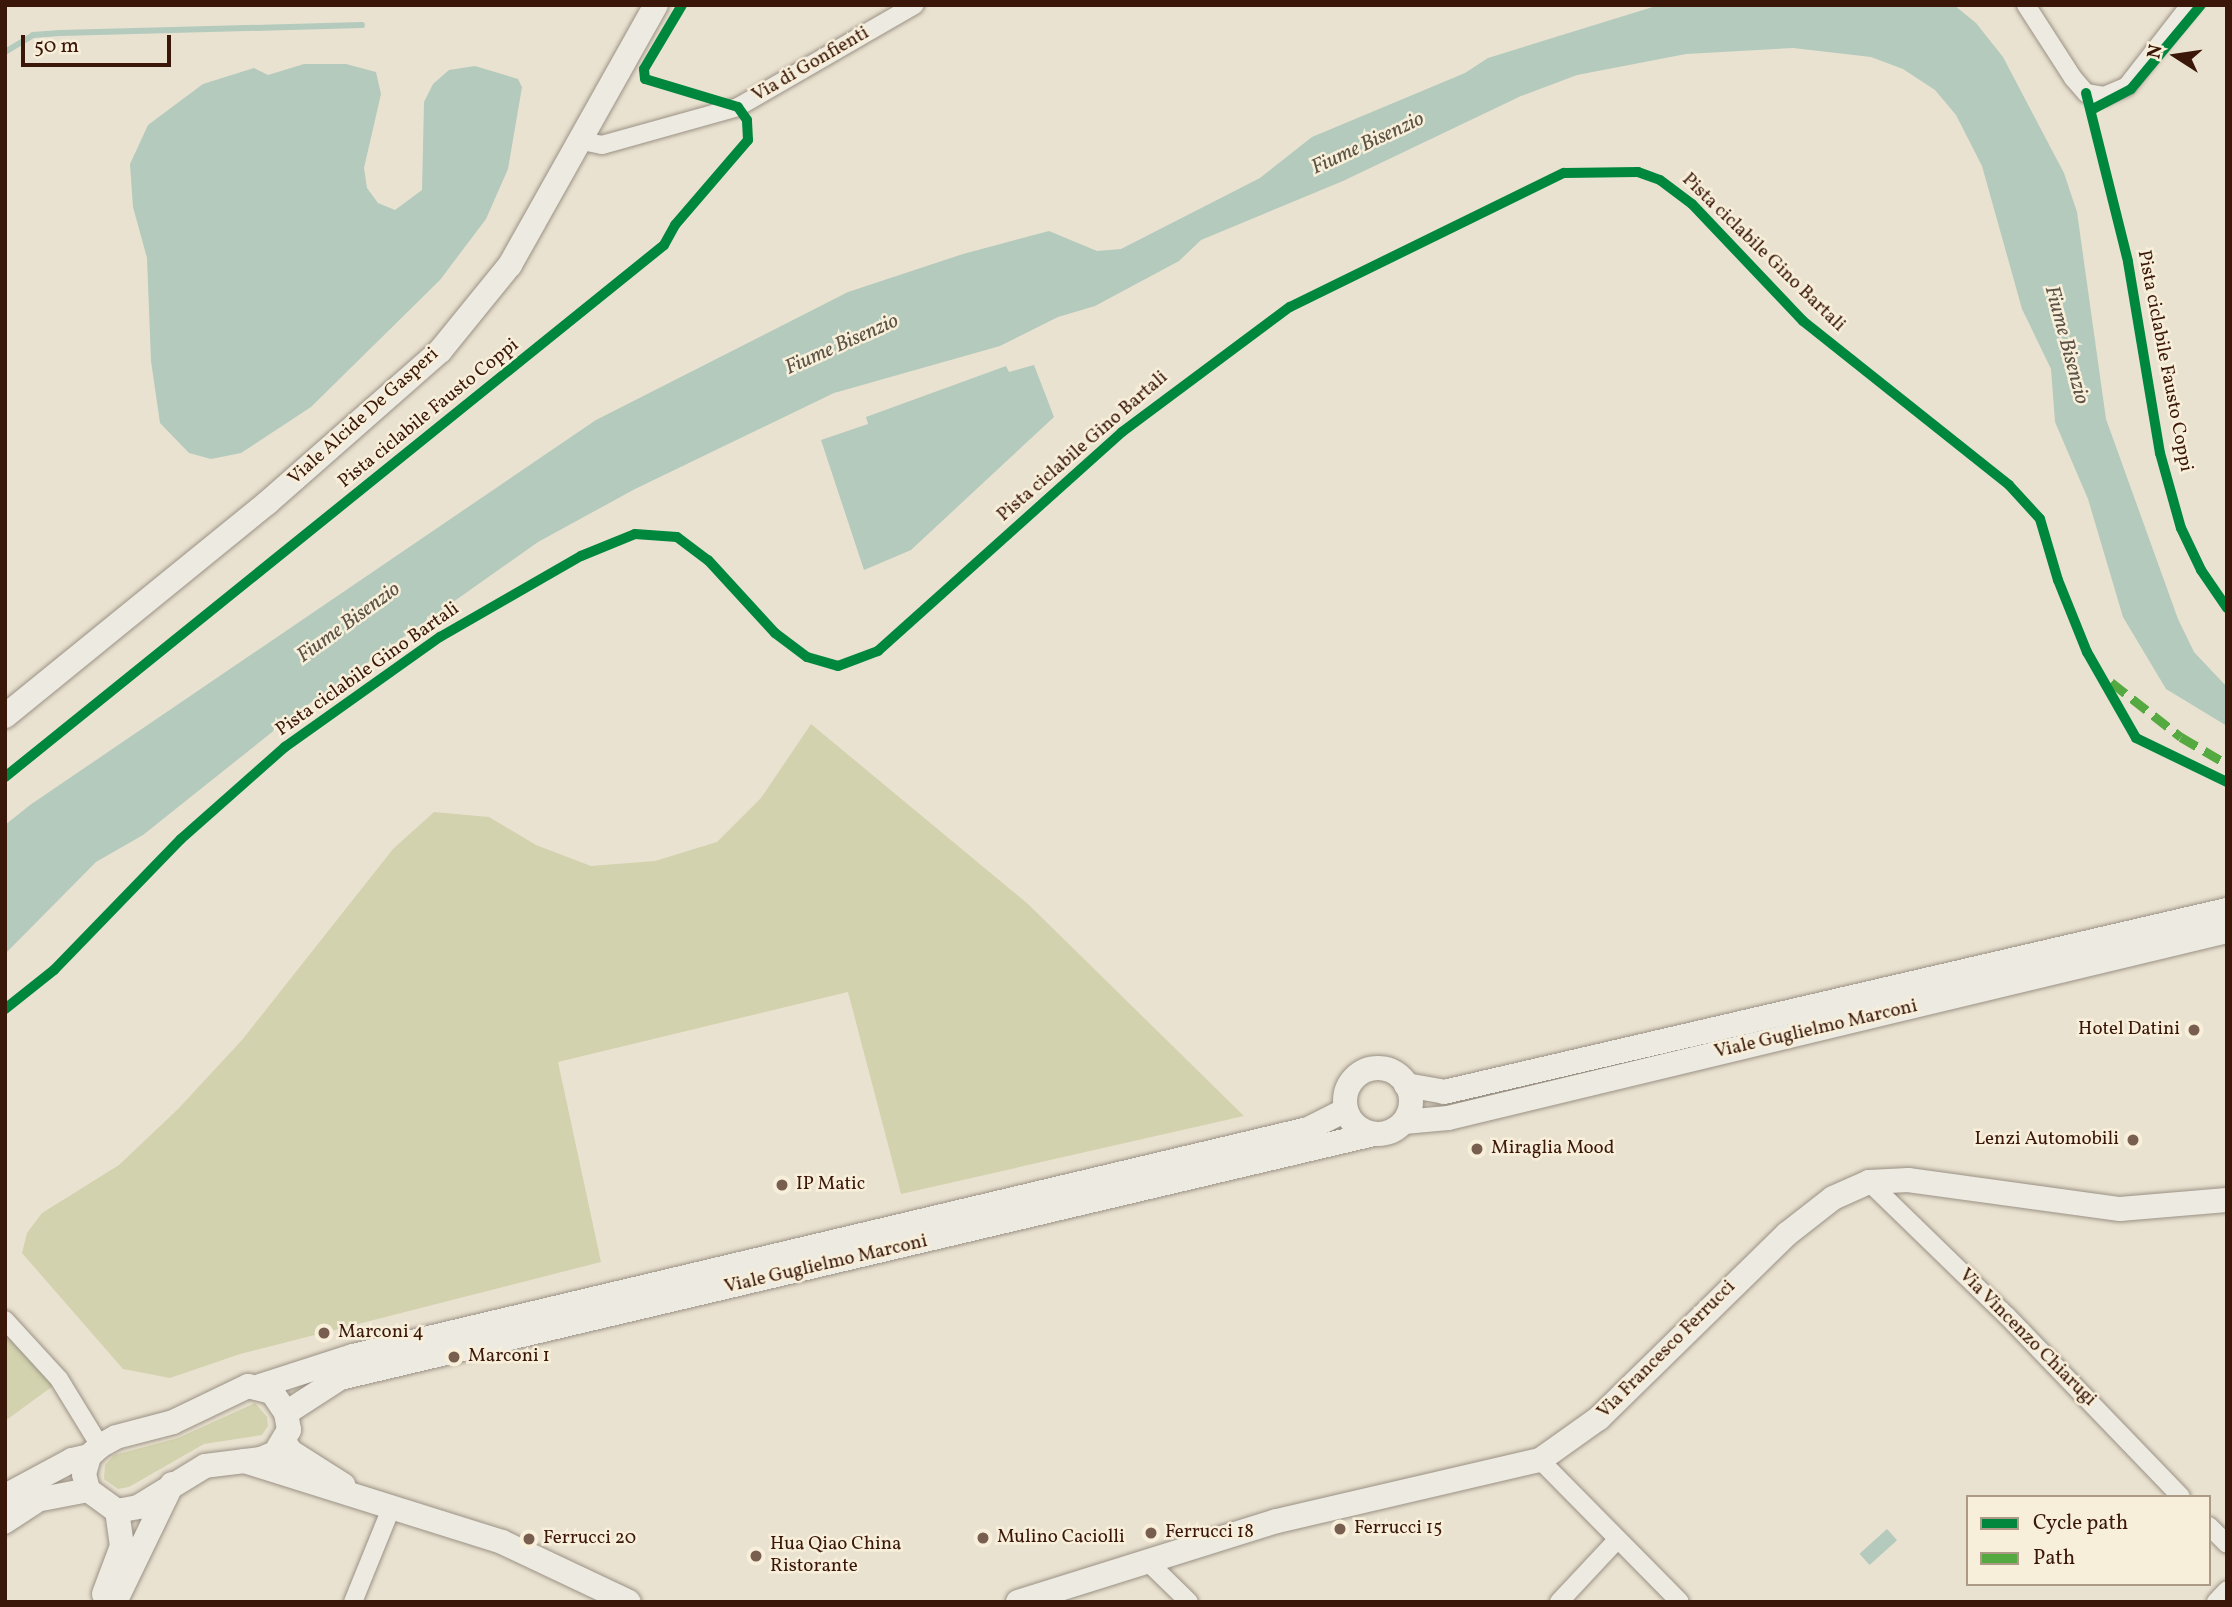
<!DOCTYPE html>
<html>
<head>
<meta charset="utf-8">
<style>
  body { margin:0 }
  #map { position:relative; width:2232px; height:1607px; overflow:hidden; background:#eae2d0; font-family:Vollkorn,serif }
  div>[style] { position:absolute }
  .green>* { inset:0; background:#d2d2ae }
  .water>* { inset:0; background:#b3cabd; transform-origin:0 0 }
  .stream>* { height:6px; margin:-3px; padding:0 3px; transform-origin:3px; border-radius:3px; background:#b3cabd }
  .roads { filter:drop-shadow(0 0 2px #9a9185) drop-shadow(0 0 2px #9a9185) }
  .street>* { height:18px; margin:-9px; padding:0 9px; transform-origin:9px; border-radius:9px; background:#edeae1 }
  .secondary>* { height:24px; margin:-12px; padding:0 12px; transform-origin:12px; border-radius:12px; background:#edeae1 }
  .secondary>.ring { margin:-12px; padding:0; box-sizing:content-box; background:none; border:24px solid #edeae1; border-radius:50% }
  .quiet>* { height:9px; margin-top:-4.5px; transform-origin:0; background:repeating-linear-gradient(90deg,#55a941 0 18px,transparent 0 27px) }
  .cycleway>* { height:10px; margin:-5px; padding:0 5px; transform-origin:5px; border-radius:5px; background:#00873e }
  .dots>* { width:19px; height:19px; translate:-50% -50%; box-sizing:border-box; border:4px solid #f8efda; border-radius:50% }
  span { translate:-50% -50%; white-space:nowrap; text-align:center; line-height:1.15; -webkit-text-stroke:5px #f8efda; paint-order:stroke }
  .street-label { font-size:19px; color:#3a1708 }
  .poi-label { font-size:19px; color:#3a1708 }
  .right { translate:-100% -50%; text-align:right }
  .left { translate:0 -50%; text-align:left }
  .water-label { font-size:21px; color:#5c5245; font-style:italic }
  .frame { position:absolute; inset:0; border:7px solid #3a1708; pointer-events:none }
  .legend { position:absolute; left:1966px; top:1495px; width:245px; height:91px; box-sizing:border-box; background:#f8efda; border:2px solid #ac9986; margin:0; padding:9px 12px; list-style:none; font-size:21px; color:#3a1708 }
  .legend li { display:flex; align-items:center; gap:14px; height:35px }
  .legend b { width:35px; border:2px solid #ac9986 }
  .north { position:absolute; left:2141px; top:21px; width:70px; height:70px; -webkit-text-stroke:5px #f8efda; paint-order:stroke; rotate:282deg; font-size:19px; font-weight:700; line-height:28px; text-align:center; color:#3a1708 }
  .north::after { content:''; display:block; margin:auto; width:24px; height:32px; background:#3a1708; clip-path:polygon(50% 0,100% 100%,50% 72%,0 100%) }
  .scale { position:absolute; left:21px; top:35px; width:150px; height:32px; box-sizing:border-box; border:4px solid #3a1708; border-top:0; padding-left:9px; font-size:21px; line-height:24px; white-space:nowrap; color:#3a1708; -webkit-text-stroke:5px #f8efda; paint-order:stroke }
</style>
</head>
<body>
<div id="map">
  <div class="green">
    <div style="clip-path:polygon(811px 724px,1028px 904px,1244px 1116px,901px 1194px,848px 992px,558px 1062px,601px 1262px,240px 1354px,170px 1378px,123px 1369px,22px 1253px,27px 1233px,42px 1213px,119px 1165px,178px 1109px,242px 1040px,393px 849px,434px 812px,489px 817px,536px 845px,591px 866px,655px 861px,717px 842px,761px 798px)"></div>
    <div style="clip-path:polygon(5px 1331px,53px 1386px,5px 1421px)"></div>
    <div style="clip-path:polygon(255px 1403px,267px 1417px,268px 1426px,262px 1435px,204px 1444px,129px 1487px,118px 1489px,104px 1479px,105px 1465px,114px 1455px,178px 1438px)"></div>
  </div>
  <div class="water">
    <div style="clip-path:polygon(1954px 5px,1976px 23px,2003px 57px,2064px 173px,2077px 212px,2106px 419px,2178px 619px,2194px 652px,2227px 687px,2227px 726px,2166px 689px,2123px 617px,2088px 499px,2055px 422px,2051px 369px,2022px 309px,1982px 166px,1956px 115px,1935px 90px,1903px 69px,1871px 57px,1793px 48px,1686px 54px,1577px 75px,1521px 96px,1343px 181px,1201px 240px,1179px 261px,1095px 306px,1058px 317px,1000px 346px,834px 393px,635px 489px,538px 542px,296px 713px,143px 835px,96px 862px,5px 954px,5px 825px,30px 805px,596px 420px,848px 292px,963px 254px,1049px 231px,1097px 251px,1121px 249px,1260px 178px,1312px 137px,1465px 73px,1488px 58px,1656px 6px)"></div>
    <div style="clip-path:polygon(304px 64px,346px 64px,376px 72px,381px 94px,364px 168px,367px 188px,378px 203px,395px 210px,422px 190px,424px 102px,433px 84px,449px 70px,475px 66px,518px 79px,522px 87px,508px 169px,486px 219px,440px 280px,311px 407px,241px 453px,211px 459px,189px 453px,160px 423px,151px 361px,147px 258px,133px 207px,130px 164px,148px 125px,203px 84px,254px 68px,268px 75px)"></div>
    <div style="clip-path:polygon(1034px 365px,1054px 417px,911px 550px,864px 570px,821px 440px,868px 424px,866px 417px,1006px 366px,1009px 372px)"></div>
    <div style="left:1887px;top:1529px;width:15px;height:37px;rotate:48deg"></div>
  </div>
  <div class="stream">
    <div style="left:5px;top:52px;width:33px;rotate:-31deg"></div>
    <div style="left:33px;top:35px;width:27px;rotate:-4deg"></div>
    <div style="left:60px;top:33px;width:302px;rotate:-1.5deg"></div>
  </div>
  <div class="roads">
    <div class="street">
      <div style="left:2026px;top:5px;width:87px;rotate:57.2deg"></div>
      <div style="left:2073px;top:78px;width:20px;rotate:49deg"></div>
      <div style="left:2086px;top:93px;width:18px;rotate:9deg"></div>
      <div style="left:2104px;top:96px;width:25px;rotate:-23deg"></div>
      <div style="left:2127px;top:86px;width:103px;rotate:-52.1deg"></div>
      <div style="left:582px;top:141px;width:20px;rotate:11deg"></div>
      <div style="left:602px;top:145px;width:141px;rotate:-15.6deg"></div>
      <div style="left:738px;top:107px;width:204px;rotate:-30deg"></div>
      <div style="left:1869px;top:1182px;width:192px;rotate:44.2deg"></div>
      <div style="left:2007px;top:1316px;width:251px;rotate:46.1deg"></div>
      <div style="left:5px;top:1320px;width:80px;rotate:47.5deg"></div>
      <div style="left:59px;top:1379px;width:79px;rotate:58.5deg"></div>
      <div style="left:1540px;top:1460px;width:199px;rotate:45.4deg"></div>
      <div style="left:5px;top:1525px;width:38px;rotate:-33deg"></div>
      <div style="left:2209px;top:1526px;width:25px;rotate:45deg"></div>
      <div style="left:1146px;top:1560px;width:60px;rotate:44.3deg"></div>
      <div style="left:353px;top:1602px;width:104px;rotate:-67.9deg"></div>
      <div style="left:1559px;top:1602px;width:86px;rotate:-46.9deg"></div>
      <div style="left:2216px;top:1602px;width:16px;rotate:-47deg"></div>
    </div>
    <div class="secondary">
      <div style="left:5px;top:716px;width:338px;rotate:-39.1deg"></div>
      <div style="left:267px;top:503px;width:230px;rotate:-41.3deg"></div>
      <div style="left:440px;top:351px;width:111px;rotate:-50.9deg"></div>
      <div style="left:510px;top:265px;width:298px;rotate:-60.7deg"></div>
      <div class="ring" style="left:1345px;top:1068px;width:42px;height:42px"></div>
      <div style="left:1406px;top:1085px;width:39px;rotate:10deg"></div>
      <div style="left:1444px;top:1092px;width:804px;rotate:-13.09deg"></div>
      <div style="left:1404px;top:1122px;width:44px;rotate:-5.2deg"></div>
      <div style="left:1448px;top:1118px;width:801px;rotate:-13.5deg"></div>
      <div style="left:248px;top:1386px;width:25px;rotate:14deg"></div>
      <div style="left:272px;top:1392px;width:25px;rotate:56deg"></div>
      <div style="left:286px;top:1413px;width:17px;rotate:80deg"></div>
      <div style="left:289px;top:1430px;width:27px;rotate:121deg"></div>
      <div style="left:275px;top:1453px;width:15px;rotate:157deg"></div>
      <div style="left:261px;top:1459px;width:56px;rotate:172.9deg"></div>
      <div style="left:205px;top:1466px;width:79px;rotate:148.5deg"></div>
      <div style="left:138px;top:1507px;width:21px;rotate:169deg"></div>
      <div style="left:117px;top:1511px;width:36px;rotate:-144deg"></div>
      <div style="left:88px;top:1490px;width:16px;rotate:-104deg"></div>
      <div style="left:84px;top:1474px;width:19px;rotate:-74deg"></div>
      <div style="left:89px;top:1456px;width:15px;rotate:-42deg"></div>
      <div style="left:100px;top:1446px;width:18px;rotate:-29deg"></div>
      <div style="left:116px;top:1437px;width:59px;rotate:-14.7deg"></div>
      <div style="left:173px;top:1422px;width:83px;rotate:-25.6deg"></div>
      <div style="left:260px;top:1386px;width:98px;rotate:-17.9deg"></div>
      <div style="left:353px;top:1356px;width:982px;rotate:-13.37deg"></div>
      <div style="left:1308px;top:1129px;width:42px;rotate:-26.6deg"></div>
      <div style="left:286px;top:1413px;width:64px;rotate:-32.9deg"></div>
      <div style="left:340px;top:1378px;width:1062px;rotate:-13.28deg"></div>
      <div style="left:284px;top:1442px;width:12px;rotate:55deg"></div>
      <div style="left:291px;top:1452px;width:62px;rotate:32.4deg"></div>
      <div style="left:244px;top:1461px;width:270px;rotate:17.4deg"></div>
      <div style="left:502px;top:1542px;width:140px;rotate:25.3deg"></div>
      <div style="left:5px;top:1496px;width:76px;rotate:-28.2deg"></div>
      <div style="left:72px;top:1460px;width:17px;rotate:-13deg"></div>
      <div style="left:5px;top:1506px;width:85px;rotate:-10.9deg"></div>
      <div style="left:104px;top:1594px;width:51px;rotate:-69.4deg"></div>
      <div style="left:122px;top:1546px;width:35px;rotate:-98deg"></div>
      <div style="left:115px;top:1602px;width:131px;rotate:-64.2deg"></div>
      <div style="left:1018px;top:1602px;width:271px;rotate:-17.4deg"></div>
      <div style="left:1277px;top:1521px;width:270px;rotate:-13.1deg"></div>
      <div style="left:1540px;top:1460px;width:72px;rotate:-35.4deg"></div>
      <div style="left:1599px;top:1418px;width:263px;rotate:-44.4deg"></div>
      <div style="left:1787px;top:1234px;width:58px;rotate:-38deg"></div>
      <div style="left:1833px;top:1198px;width:39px;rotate:-24deg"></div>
      <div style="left:1869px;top:1182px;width:39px;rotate:-3deg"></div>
      <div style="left:1908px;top:1180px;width:214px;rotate:7.8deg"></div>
      <div style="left:2120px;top:1209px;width:107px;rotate:-4.8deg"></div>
    </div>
  </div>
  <div class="quiet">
    <div style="left:2111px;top:682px;width:89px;rotate:38.2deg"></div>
    <div style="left:2181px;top:737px;width:53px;rotate:30.4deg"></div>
  </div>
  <div class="cycleway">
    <div style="left:2086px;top:93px;width:174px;rotate:76deg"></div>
    <div style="left:2128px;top:262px;width:194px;rotate:80.5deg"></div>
    <div style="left:2160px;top:453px;width:78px;rotate:74.4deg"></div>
    <div style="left:2181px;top:528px;width:47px;rotate:64.5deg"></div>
    <div style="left:2201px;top:570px;width:46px;rotate:55.6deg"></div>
    <div style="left:2091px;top:110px;width:45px;rotate:-27.7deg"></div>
    <div style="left:2131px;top:89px;width:109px;rotate:-50.2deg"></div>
    <div style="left:5px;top:777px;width:847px;rotate:-38.91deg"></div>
    <div style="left:664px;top:245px;width:23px;rotate:-61deg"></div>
    <div style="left:675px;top:225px;width:112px;rotate:-49.3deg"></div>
    <div style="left:748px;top:140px;width:20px;rotate:-93deg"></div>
    <div style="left:747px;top:120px;width:16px;rotate:-125deg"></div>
    <div style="left:738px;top:107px;width:97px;rotate:-163.2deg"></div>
    <div style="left:645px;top:79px;width:10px;rotate:-96deg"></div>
    <div style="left:644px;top:69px;width:74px;rotate:-59.3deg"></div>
    <div style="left:5px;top:1009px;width:63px;rotate:-38.5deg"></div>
    <div style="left:54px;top:970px;width:182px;rotate:-45.9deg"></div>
    <div style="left:181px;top:839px;width:139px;rotate:-41.5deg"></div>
    <div style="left:285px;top:747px;width:190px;rotate:-35.4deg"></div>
    <div style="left:440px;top:637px;width:163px;rotate:-29.9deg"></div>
    <div style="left:581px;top:556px;width:58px;rotate:-22.2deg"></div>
    <div style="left:635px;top:534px;width:42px;rotate:4.1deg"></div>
    <div style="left:677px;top:537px;width:39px;rotate:37deg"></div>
    <div style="left:708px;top:560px;width:99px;rotate:47.5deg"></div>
    <div style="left:775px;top:633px;width:40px;rotate:37deg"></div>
    <div style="left:807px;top:657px;width:32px;rotate:16deg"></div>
    <div style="left:838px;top:666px;width:43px;rotate:-20.6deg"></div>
    <div style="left:878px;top:651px;width:328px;rotate:-41.9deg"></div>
    <div style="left:1122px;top:432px;width:209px;rotate:-36.7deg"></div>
    <div style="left:1290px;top:307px;width:305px;rotate:-26.1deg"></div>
    <div style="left:1564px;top:173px;width:74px;rotate:-0.8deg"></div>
    <div style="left:1638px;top:172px;width:23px;rotate:20deg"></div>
    <div style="left:1660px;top:180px;width:40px;rotate:37deg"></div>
    <div style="left:1692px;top:204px;width:161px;rotate:46.5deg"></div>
    <div style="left:1803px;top:321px;width:263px;rotate:38.5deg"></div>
    <div style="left:2009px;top:485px;width:46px;rotate:47.6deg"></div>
    <div style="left:2040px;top:519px;width:64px;rotate:73.6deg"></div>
    <div style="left:2058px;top:580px;width:78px;rotate:68.1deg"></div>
    <div style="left:2087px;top:652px;width:99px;rotate:60.3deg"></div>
    <div style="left:2136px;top:738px;width:101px;rotate:25.8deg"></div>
  </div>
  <div class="dots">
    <div style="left:2194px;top:1030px;background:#785e4e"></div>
    <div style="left:2133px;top:1140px;background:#785e4e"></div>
    <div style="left:1477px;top:1149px;background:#785e4e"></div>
    <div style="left:782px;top:1185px;background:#785e4e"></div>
    <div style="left:324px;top:1333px;background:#785e4e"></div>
    <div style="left:454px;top:1357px;background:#785e4e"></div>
    <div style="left:1340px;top:1529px;background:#785e4e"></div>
    <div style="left:1151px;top:1533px;background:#785e4e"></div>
    <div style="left:983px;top:1538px;background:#785e4e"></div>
    <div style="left:529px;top:1539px;background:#785e4e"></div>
    <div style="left:756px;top:1556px;background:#785e4e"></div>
  </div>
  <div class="street-label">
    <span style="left:811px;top:65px;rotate:-30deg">Via di Gonfienti</span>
    <span style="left:1763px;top:253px;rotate:44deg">Pista ciclabile Gino Bartali</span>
    <span style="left:2164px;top:361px;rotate:79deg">Pista ciclabile Fausto Coppi</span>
    <span style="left:429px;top:414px;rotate:-39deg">Pista ciclabile Fausto Coppi</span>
    <span style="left:364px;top:417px;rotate:-42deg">Viale Alcide De Gasperi</span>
    <span style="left:1083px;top:447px;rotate:-41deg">Pista ciclabile Gino Bartali</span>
    <span style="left:368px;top:670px;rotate:-35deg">Pista ciclabile Gino Bartali</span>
    <span style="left:1816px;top:1030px;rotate:-13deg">Viale Guglielmo Marconi</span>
    <span style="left:826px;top:1265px;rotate:-13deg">Viale Guglielmo Marconi</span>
    <span style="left:2027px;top:1338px;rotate:45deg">Via Vincenzo Chiarugi</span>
    <span style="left:1667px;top:1350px;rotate:-45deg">Via Francesco Ferrucci</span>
  </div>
  <div class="poi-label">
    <span class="right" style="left:2180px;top:1030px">Hotel Datini</span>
    <span class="right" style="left:2119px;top:1140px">Lenzi Automobili</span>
    <span class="left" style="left:1491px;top:1149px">Miraglia Mood</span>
    <span class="left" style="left:796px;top:1185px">IP Matic</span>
    <span class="left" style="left:338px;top:1333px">Marconi 4</span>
    <span class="left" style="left:468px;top:1357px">Marconi 1</span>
    <span class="left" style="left:1354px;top:1529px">Ferrucci 15</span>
    <span class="left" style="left:1165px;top:1533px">Ferrucci 18</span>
    <span class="left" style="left:997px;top:1538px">Mulino Caciolli</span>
    <span class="left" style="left:543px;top:1539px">Ferrucci 20</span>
    <span class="left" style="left:770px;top:1556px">Hua Qiao China<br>Ristorante</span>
  </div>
  <div class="water-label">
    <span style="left:1368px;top:144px;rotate:-25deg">Fiume Bisenzio</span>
    <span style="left:842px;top:345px;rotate:-24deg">Fiume Bisenzio</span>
    <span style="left:2066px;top:345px;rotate:75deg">Fiume Bisenzio</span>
    <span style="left:349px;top:623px;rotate:-36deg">Fiume Bisenzio</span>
  </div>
  <div class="frame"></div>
  <ul class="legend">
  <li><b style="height:9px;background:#00873e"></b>Cycle path</li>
  <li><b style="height:9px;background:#55a941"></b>Path</li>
  </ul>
  <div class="north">N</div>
  <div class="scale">50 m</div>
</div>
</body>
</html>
